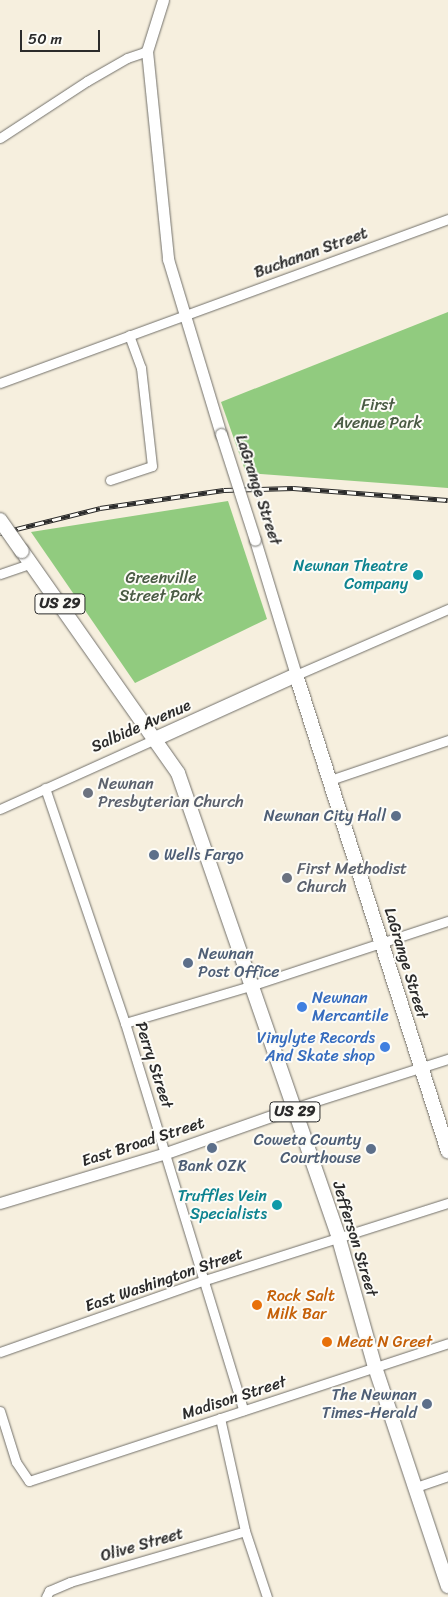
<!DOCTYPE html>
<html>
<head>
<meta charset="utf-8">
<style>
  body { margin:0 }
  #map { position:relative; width:448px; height:1597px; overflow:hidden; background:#f6efde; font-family:Sriracha,sans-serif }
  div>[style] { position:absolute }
  .green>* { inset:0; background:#91cb7f }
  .roads { filter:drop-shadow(0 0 1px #72706a) drop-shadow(0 0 1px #72706a) }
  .minor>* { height:9px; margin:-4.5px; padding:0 4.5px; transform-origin:4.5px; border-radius:4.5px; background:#fff }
  .tertiary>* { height:11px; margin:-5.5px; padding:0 5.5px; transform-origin:5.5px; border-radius:5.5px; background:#fff }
  .primary>* { height:14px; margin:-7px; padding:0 7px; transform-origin:7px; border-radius:7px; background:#fff }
  .rail>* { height:5px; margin-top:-2.5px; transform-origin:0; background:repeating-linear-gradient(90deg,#fdfcf7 0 9px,#2b2b2b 0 18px); box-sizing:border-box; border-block:1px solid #2b2b2b }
  .bridges { filter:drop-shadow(0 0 1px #72706a) drop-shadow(0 0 1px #72706a) }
  .tertiary-bridge>* { height:11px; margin:-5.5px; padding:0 5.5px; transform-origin:5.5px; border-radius:5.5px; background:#fff }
  .primary-bridge>* { height:14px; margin:-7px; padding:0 7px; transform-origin:7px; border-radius:7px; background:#fff }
  .dots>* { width:14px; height:14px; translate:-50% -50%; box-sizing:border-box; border:2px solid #fdfcf7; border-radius:50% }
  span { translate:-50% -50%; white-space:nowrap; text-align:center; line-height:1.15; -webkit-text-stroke:4px #fdfcf7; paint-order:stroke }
  .shield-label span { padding:1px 4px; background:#fdfcf7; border:1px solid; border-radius:4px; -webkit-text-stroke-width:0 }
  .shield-label { font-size:15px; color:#2b2b2b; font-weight:700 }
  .street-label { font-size:16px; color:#2b2b2b }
  .park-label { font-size:16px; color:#4a5b44 }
  .culture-label { font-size:16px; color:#0d838f }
  .right { translate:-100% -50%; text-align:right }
  .worship-label { font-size:16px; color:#5b616d }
  .left { translate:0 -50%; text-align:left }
  .service-label { font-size:16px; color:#4e5e75 }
  .shop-label { font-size:16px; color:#366cbe }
  .food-label { font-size:16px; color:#c56008 }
  .scale { position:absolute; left:20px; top:30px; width:80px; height:22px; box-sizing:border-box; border:2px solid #2b2b2b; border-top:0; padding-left:6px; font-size:15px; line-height:18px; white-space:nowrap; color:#2b2b2b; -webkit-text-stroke:4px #fdfcf7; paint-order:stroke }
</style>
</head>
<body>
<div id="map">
  <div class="green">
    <div style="clip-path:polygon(448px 312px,448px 488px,246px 473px,221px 402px)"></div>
    <div style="clip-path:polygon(228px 501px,267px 619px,135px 683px,31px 532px)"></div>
  </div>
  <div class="roads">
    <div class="minor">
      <div style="left:0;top:138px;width:104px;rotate:-33.2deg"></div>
      <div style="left:87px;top:81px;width:46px;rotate:-29.9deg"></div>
      <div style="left:127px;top:58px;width:21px;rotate:-19deg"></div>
      <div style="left:0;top:383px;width:477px;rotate:-20.1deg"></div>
      <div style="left:110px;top:480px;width:44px;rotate:-18.4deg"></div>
      <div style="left:152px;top:466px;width:99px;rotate:-96.4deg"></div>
      <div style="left:141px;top:368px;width:35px;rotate:-110deg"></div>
      <div style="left:0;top:574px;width:34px;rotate:-19deg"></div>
      <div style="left:296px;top:675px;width:166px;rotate:-23.5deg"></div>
      <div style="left:330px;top:780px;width:125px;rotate:-18.7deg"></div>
      <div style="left:45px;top:788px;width:248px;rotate:71.2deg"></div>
      <div style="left:125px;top:1023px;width:405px;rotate:73deg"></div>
      <div style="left:0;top:809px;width:170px;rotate:-24.3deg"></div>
      <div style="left:125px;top:1023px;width:134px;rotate:-16.5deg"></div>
      <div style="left:253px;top:985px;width:205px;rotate:-18.2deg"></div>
      <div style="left:294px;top:1108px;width:162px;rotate:-17.7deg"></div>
      <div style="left:0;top:1352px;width:217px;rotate:-19.4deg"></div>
      <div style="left:205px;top:1280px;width:255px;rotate:-17.6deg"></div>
      <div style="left:0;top:1411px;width:53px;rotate:72.6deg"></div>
      <div style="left:16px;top:1462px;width:23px;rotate:56deg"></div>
      <div style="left:29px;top:1481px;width:441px;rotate:-18.2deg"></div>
      <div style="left:220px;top:1418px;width:116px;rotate:77.5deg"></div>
      <div style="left:245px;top:1531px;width:70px;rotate:71.6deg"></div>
      <div style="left:416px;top:1487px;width:34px;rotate:-19deg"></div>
      <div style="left:46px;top:1597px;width:7px;rotate:-63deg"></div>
      <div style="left:49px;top:1591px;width:23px;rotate:-23deg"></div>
      <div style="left:70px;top:1582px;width:182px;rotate:-16.2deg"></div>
    </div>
    <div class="tertiary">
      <div style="left:163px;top:0;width:53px;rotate:107.4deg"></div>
      <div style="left:147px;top:51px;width:209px;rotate:84.2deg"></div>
      <div style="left:168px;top:259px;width:183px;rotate:73.2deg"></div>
      <div style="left:255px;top:540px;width:141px;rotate:73.1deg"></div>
      <div style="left:0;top:1203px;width:173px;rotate:-16.8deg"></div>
      <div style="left:166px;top:1153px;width:136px;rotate:-19.4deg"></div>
    </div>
    <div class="primary">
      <div style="left:22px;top:551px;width:271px;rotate:54.9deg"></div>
      <div style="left:178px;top:773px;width:493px;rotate:70.9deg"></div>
      <div style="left:339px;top:1239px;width:133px;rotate:74.3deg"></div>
      <div style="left:375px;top:1367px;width:231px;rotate:71.6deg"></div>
      <div style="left:155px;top:739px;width:155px;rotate:-24.4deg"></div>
      <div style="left:296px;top:675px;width:500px;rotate:72.3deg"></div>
    </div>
  </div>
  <div class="rail">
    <div style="left:0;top:533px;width:103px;rotate:-14deg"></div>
    <div style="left:100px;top:508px;width:125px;rotate:-8.3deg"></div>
    <div style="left:224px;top:490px;width:69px;rotate:-1.7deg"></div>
    <div style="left:293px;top:488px;width:155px;rotate:4.4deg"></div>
  </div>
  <div class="bridges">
    <div class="tertiary-bridge">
      <div style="left:221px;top:434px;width:111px;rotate:72.2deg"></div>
    </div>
    <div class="primary-bridge">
      <div style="left:0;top:520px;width:38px;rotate:55deg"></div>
    </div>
  </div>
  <div class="dots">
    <div style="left:418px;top:575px;background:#0f9aa8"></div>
    <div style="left:88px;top:793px;background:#6b7280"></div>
    <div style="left:396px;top:816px;background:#5c6f8a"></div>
    <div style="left:154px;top:855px;background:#5c6f8a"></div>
    <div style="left:287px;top:878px;background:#6b7280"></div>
    <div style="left:188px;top:963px;background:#5c6f8a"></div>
    <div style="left:302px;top:1007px;background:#3f7fe0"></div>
    <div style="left:385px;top:1047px;background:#3f7fe0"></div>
    <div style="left:212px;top:1148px;background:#5c6f8a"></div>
    <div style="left:371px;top:1149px;background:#5c6f8a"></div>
    <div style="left:277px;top:1205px;background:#0f9aa8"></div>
    <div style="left:257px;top:1305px;background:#e8710a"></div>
    <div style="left:327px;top:1342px;background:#e8710a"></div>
    <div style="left:427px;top:1404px;background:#5c6f8a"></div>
  </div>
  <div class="shield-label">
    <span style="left:60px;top:604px">US 29</span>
    <span style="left:295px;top:1112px">US 29</span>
  </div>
  <div class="street-label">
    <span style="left:311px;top:253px;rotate:-20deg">Buchanan Street</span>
    <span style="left:258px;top:490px;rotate:72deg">LaGrange Street</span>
    <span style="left:141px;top:726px;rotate:-24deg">Salbide Avenue</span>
    <span style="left:406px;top:963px;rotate:73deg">LaGrange Street</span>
    <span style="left:154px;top:1065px;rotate:72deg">Perry Street</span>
    <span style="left:143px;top:1142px;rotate:-18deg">East Broad Street</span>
    <span style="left:355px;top:1239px;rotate:73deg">Jefferson Street</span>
    <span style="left:164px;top:1280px;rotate:-19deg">East Washington Street</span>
    <span style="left:234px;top:1398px;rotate:-18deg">Madison Street</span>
    <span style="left:142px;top:1545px;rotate:-16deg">Olive Street</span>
  </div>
  <div class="park-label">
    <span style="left:378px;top:414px">First<br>Avenue Park</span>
    <span style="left:161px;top:587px">Greenville<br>Street Park</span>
  </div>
  <div class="culture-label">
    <span class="right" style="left:408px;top:575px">Newnan Theatre<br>Company</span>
    <span class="right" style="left:267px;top:1205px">Truffles Vein<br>Specialists</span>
  </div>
  <div class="worship-label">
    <span class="left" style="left:98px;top:793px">Newnan<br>Presbyterian Church</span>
    <span class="left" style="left:297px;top:878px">First Methodist<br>Church</span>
  </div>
  <div class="service-label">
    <span class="right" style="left:386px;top:816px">Newnan City Hall</span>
    <span class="left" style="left:164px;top:855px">Wells Fargo</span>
    <span class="left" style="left:198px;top:963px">Newnan<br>Post Office</span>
    <span class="right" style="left:361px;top:1149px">Coweta County<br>Courthouse</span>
    <span style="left:212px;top:1166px">Bank OZK</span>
    <span class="right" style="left:417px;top:1404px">The Newnan<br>Times-Herald</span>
  </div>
  <div class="shop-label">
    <span class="left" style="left:312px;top:1007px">Newnan<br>Mercantile</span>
    <span class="right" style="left:375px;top:1047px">Vinylyte Records<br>And Skate shop</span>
  </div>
  <div class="food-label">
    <span class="left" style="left:267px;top:1305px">Rock Salt<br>Milk Bar</span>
    <span class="left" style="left:337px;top:1342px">Meat N Greet</span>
  </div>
  <div class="scale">50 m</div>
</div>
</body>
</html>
